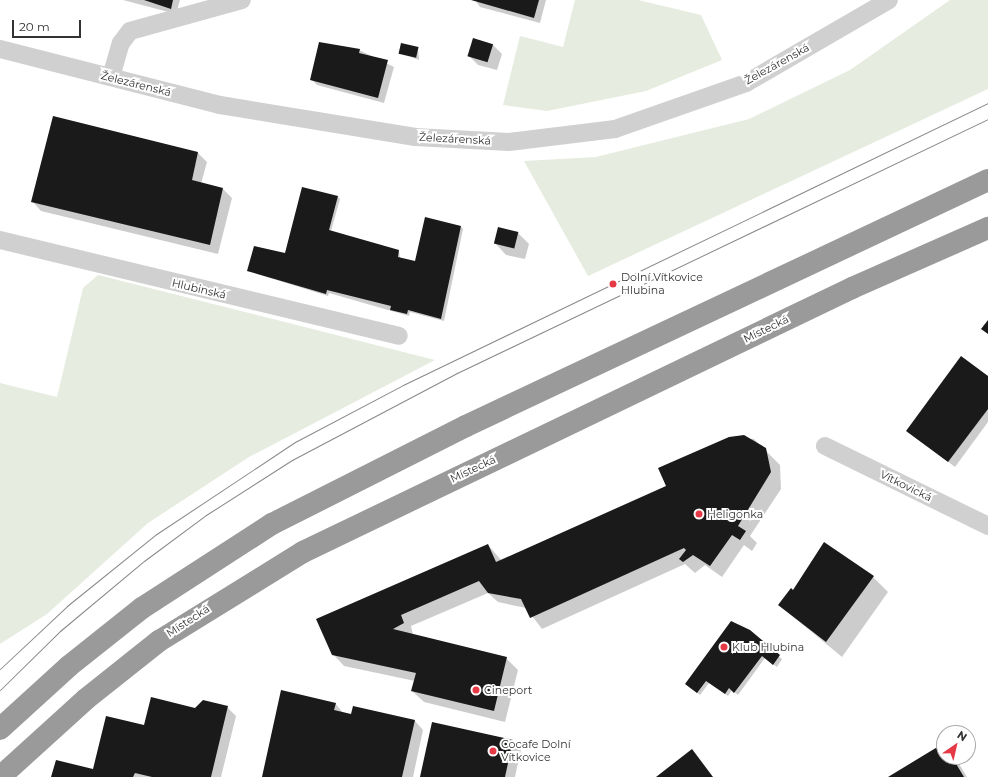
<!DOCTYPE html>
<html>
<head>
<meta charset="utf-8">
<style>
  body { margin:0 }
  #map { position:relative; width:988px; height:777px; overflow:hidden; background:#fff; font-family:Montserrat,sans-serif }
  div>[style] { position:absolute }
  .green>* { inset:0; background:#e6ecdf }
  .shadow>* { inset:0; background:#0003 }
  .building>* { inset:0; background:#1a1a1a; transform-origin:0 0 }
  .street>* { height:18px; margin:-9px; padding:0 9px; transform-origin:9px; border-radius:9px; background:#d0d0d0 }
  .highway>* { height:22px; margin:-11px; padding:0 11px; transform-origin:11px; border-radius:11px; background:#9a9a9a }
  .tram>* { height:1px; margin:-0.5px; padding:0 0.5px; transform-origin:0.5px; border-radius:0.5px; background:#888 }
  .dots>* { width:11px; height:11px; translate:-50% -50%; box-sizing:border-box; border:2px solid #fff; border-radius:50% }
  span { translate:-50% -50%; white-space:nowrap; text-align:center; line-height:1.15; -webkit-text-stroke:4px #fff; paint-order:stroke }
  .street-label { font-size:11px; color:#333 }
  .poi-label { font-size:11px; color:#333 }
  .left { translate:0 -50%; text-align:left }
  .north { position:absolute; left:936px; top:725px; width:40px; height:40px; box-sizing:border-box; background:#fff; border:1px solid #adadad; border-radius:50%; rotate:34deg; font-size:11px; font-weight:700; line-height:16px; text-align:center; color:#333 }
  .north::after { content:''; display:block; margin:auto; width:14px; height:18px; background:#e63946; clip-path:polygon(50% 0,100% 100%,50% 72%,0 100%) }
  .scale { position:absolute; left:12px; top:20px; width:69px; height:18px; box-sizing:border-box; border:2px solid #333; border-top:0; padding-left:5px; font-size:12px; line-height:14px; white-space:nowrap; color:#333; -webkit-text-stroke:3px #fff; paint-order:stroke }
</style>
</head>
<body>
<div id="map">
  <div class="green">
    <div style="clip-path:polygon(575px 0,638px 0,701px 15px,722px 60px,646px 91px,547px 111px,503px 105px,520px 36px,563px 47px)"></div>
    <div style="clip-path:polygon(950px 0,988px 0,988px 89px,588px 276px,524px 161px,596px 157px,749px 119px,850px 70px)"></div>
    <div style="clip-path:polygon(98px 275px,435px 360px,249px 457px,148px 523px,47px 614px,0 644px,0 383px,57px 397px,83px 288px)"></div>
  </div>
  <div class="shadow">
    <div style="clip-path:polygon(123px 0,180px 0,176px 14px)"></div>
    <div style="clip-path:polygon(475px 0,546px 0,540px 23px,480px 7px)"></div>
    <div style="clip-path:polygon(473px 40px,493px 45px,502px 54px,497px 70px,478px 65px,469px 56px)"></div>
    <div style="clip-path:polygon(418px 48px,419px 60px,400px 53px)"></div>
    <div style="clip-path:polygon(359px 50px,394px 67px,384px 103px,317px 85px,311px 79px)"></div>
    <div style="clip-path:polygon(53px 118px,198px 153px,207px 162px,201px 184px,223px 189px,232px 198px,218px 254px,41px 211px,33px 202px)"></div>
    <div style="clip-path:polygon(337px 196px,340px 199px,331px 231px,399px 251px,400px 258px,416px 262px,461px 227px,463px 229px,444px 321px,410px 312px,409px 316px,329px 293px,328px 296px,248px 271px,286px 255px)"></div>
    <div style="clip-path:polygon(499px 228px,518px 233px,529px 244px,525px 259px,506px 255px,495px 243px)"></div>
    <div style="clip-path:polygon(988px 377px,988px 422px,955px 467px,908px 431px)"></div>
    <div style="clip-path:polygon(729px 438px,754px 439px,780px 465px,781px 489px,750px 536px,757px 543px,752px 551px,744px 545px,722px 577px,705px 565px,695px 573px,685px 564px,542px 629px,526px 608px,498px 602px,488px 593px,411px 626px,413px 635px,506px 658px,518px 670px,505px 722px,424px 702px,412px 691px,415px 681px,344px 666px,333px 654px,488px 545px,502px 561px,667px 487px)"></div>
    <div style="clip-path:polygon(873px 577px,888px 592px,842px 657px,779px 605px,793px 591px)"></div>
    <div style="clip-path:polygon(732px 622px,782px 659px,777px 667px,765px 658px,738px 695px,732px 690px,728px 696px,709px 683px,700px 695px,689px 687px)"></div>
    <div style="clip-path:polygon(335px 703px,344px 714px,415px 721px,423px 730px,413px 777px,263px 777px)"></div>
    <div style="clip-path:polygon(227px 707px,236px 716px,221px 777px,52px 777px,94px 770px,145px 727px,195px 709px)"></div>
    <div style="clip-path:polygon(512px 741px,521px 749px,515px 777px,421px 777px)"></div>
    <div style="clip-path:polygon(944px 745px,944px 757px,955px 757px,967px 777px,890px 777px)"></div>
  </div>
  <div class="building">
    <div style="clip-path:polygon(144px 0,173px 0,171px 9px)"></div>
    <div style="clip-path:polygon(471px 0,539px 0,534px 18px)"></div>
    <div style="left:473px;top:38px;width:21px;height:19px;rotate:17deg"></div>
    <div style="clip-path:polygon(319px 42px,360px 49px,359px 53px,388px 60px,378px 98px,310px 80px)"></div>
    <div style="left:401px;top:43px;width:18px;height:11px;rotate:13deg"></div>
    <div style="clip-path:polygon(53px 116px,198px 152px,192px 180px,223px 188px,210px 245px,31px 202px)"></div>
    <div style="clip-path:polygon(302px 187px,338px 196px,329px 230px,399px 250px,398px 257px,415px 261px,425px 217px,461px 226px,441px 319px,408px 310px,407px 314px,390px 310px,391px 306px,327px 290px,326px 294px,247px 271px,254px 246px,285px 253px)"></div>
    <div style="left:498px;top:227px;width:21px;height:17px;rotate:14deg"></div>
    <div style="clip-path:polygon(988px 320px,988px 334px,981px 329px)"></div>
    <div style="clip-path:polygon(961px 356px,988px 376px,988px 409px,948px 462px,906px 431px)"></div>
    <div style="clip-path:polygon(744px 435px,766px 448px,771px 472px,738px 526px,746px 531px,740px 540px,732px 535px,710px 566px,693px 555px,683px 562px,679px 559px,686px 550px,684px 548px,530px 618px,521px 599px,488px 593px,479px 581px,401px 615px,404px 623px,393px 629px,507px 657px,494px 711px,411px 691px,416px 673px,332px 655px,316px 619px,488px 544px,496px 562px,505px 558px,666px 486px,658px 468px,729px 437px)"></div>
    <div style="clip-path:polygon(824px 542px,874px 576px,826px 642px,778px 605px,791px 588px,793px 590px)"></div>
    <div style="clip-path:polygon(731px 621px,750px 630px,780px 655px,773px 665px,762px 656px,734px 693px,729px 688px,725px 694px,706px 681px,697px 693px,685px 684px)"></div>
    <div style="clip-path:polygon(281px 690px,336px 703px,334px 710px,351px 714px,353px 706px,415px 720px,402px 777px,262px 777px)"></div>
    <div style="clip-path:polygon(151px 697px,195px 708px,203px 700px,228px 706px,211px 777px,152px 777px,135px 773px,133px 777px,51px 777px,56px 760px,93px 769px,106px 716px,144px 725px)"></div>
    <div style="clip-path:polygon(432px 722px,513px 740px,505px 777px,420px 777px)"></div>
    <div style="clip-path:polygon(944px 743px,944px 757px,952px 757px,964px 777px,888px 777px)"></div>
    <div style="clip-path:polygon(692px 749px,713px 777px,656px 777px)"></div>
  </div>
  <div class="street">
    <div style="left:0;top:49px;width:227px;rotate:14.3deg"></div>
    <div style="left:220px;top:105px;width:198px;rotate:9.3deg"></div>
    <div style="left:415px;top:137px;width:94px;rotate:3deg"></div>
    <div style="left:509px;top:142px;width:107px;rotate:-7deg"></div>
    <div style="left:615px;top:129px;width:139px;rotate:-19.3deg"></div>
    <div style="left:746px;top:83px;width:165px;rotate:-30.1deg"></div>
    <div style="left:111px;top:77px;width:35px;rotate:-74deg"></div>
    <div style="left:121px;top:43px;width:15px;rotate:-53deg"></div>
    <div style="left:130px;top:31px;width:116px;rotate:-15.5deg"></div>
    <div style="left:0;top:240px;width:410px;rotate:13.5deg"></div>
    <div style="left:825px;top:446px;width:182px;rotate:26.1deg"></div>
  </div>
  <div class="highway">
    <div style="left:0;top:729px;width:93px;rotate:-42.4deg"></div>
    <div style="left:69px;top:666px;width:93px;rotate:-38.5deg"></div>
    <div style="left:142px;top:608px;width:155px;rotate:-32.9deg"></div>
    <div style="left:272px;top:524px;width:217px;rotate:-26.8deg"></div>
    <div style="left:466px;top:426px;width:577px;rotate:-25.23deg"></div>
    <div style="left:0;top:777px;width:116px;rotate:-42.2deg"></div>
    <div style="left:86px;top:699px;width:93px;rotate:-38.5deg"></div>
    <div style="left:159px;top:641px;width:169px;rotate:-31.7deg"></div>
    <div style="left:303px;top:552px;width:609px;rotate:-25.68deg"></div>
    <div style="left:852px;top:288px;width:149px;rotate:-23.8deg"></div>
  </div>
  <div class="tram">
    <div style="left:0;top:669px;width:92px;rotate:-43.2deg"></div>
    <div style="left:67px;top:606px;width:113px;rotate:-38.9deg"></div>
    <div style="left:155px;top:535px;width:168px;rotate:-33.6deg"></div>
    <div style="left:295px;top:442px;width:122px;rotate:-27.8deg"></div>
    <div style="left:403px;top:385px;width:649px;rotate:-25.74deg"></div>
    <div style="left:0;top:690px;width:84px;rotate:-44.5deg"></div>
    <div style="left:60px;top:631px;width:109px;rotate:-39.8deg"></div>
    <div style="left:144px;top:561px;width:77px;rotate:-36.6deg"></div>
    <div style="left:206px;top:515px;width:102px;rotate:-32.6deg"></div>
    <div style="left:292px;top:460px;width:187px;rotate:-27.8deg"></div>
    <div style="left:457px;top:373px;width:589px;rotate:-25.56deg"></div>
  </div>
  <div class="dots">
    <div style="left:613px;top:284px;background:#e63946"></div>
    <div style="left:699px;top:514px;background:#e63946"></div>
    <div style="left:724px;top:647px;background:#e63946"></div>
    <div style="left:476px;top:690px;background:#e63946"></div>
    <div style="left:493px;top:751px;background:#e63946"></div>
  </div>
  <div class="street-label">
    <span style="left:777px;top:64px;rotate:-29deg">Železárenská</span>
    <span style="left:136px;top:84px;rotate:14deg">Železárenská</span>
    <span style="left:455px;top:139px;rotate:3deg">Železárenská</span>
    <span style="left:199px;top:289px;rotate:13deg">Hlubinská</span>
    <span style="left:766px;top:329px;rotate:-26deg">Místecká</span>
    <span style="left:473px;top:469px;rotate:-25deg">Místecká</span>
    <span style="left:906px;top:486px;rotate:26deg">Vítkovická</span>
    <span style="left:188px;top:621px;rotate:-33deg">Místecká</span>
  </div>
  <div class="poi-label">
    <span class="left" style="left:621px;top:284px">Dolní Vítkovice<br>Hlubina</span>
    <span class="left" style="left:707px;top:514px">Heligonka</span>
    <span class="left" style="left:732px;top:647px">Klub Hlubina</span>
    <span class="left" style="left:484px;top:690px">Cineport</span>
    <span class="left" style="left:501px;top:751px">Cocafe Dolní<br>Vítkovice</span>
  </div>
  <div class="north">N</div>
  <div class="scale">20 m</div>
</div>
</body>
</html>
